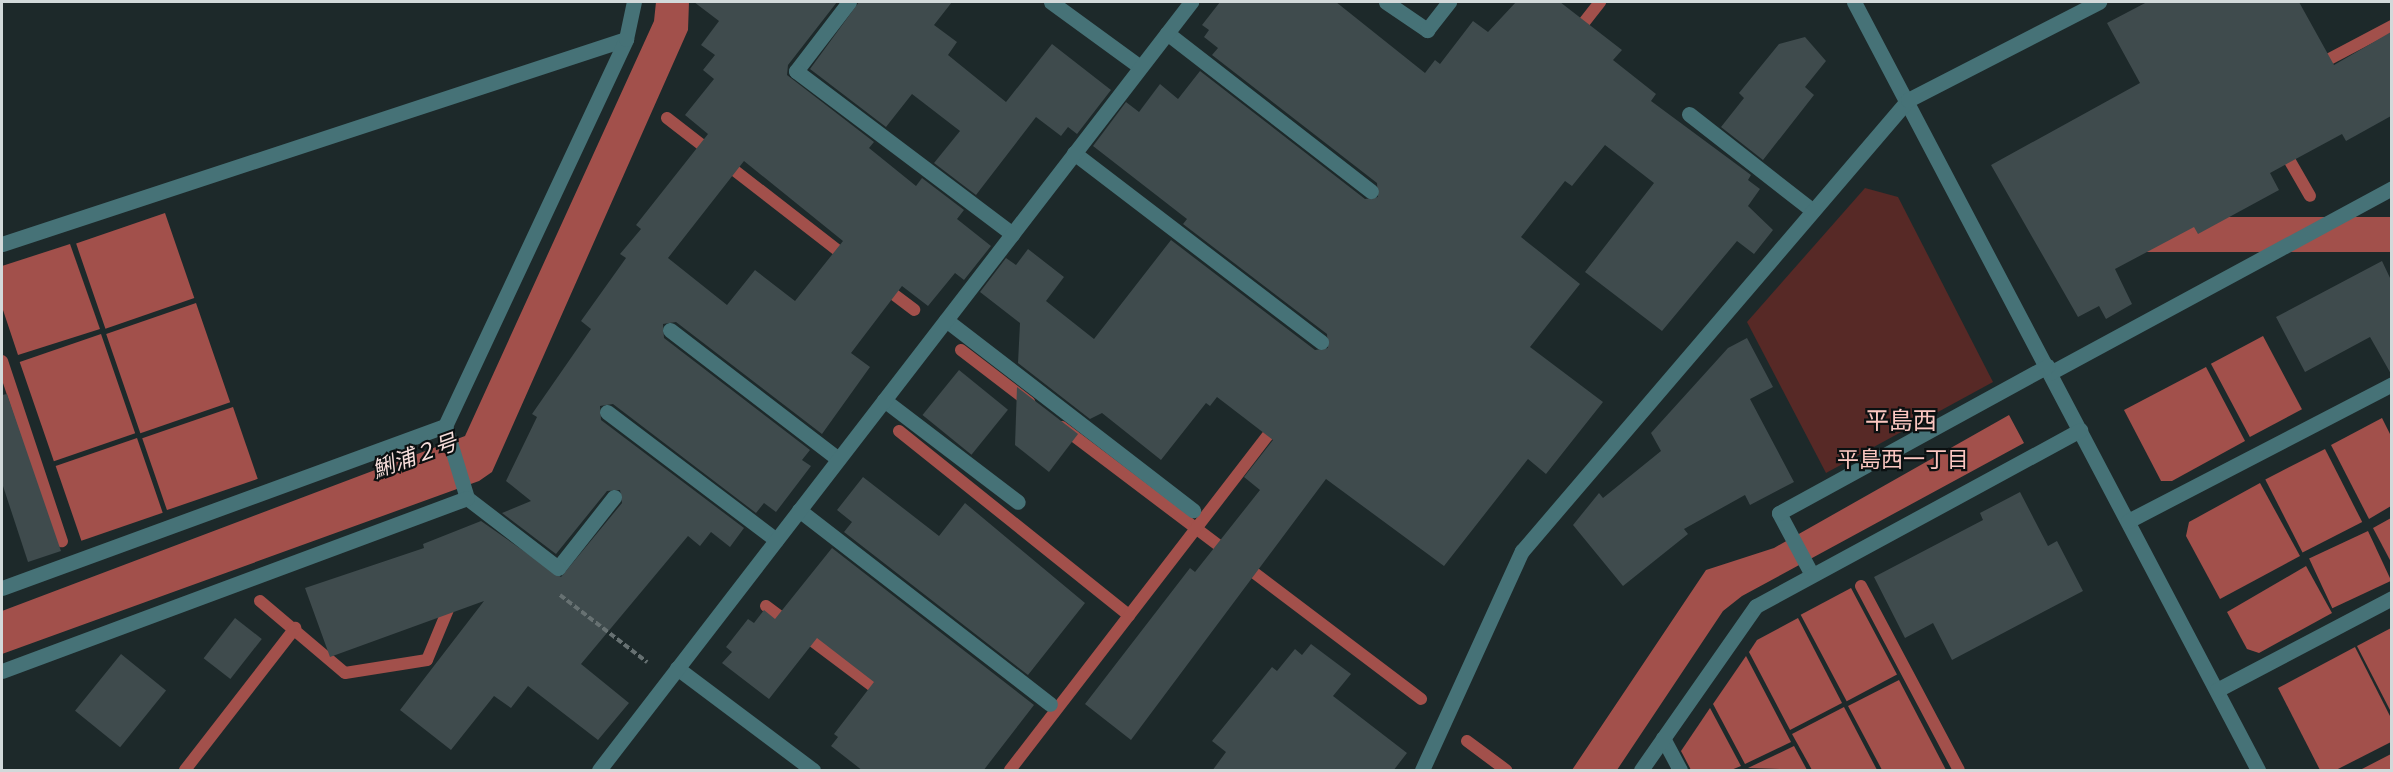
<!DOCTYPE html>
<html>
<head>
<meta charset="utf-8">
<style>
  body { margin:0 }
  #map { position:relative; width:2393px; height:772px; overflow:hidden; background:#1d292a; font-family:"Alegreya Sans","Noto Sans JP",sans-serif }
  div>[style] { position:absolute }
  .green>* { inset:0; background:#572926 }
  .water>* { inset:0; background:#a2504b; transform-origin:0 0 }
  .stream>* { height:12px; margin:-6px; padding:0 6px; transform-origin:6px; border-radius:6px; background:#a2504b }
  .building>* { inset:0; background:#3f4b4d; transform-origin:0 0 }
  .path>* { height:4px; margin-top:-2px; transform-origin:0; background:repeating-linear-gradient(90deg,#677172 0 6px,transparent 0 9px) }
  .minor>* { height:15px; margin:-7.5px; padding:0 7.5px; transform-origin:7.5px; border-radius:7.5px; background:#467277 }
  span { translate:-50% -50%; white-space:nowrap; text-align:center; line-height:1.15; -webkit-text-stroke:4.5px #0b1011; paint-order:stroke }
  .water-label { font-size:22px; color:#f6ddda; font-style:italic }
  .neighbourhood-label { font-size:22px; color:#fbc7c1 }
  .quarter-label { font-size:24px; color:#fbc7c1 }
  .frame { position:absolute; inset:0; border:3px solid #d2d9da; pointer-events:none }
</style>
</head>
<body>
<div id="map">
  <div class="green">
    <div style="clip-path:polygon(1865px 188px,1898px 197px,1993px 382px,1826px 473px,1747px 322px)"></div>
  </div>
  <div class="water">
    <div style="clip-path:polygon(656px 2px,689px 2px,688px 30px,492px 472px,479px 481px,2px 654px,2px 611px,465px 436px,654px 21px)"></div>
    <div style="left:165px;top:213px;width:90px;height:94px;rotate:71deg"></div>
    <div style="left:2391px;top:217px;width:35px;height:319px;rotate:90deg"></div>
    <div style="clip-path:polygon(70px 244px,100px 329px,18px 355px,2px 307px,2px 266px)"></div>
    <div style="left:196px;top:303px;width:105px;height:95px;rotate:71deg"></div>
    <div style="left:101px;top:334px;width:105px;height:86px;rotate:71deg"></div>
    <div style="left:2263px;top:336px;width:83px;height:59px;rotate:62deg"></div>
    <div style="clip-path:polygon(2206px 367px,2245px 441px,2172px 481px,2161px 481px,2124px 410px)"></div>
    <div style="left:233px;top:407px;width:76px;height:96px;rotate:71deg"></div>
    <div style="clip-path:polygon(2009px 415px,2024px 443px,1742px 596px,1723px 611px,1617px 770px,1572px 770px,1706px 570px,1774px 548px)"></div>
    <div style="clip-path:polygon(2382px 418px,2391px 436px,2391px 506px,2369px 519px,2331px 445px)"></div>
    <div style="left:137px;top:438px;width:79px;height:86px;rotate:71deg"></div>
    <div style="left:2325px;top:449px;width:82px;height:67px;rotate:63deg"></div>
    <div style="clip-path:polygon(2260px 483px,2300px 556px,2220px 599px,2186px 536px,2189px 522px)"></div>
    <div style="clip-path:polygon(2391px 518px,2391px 562px,2373px 528px)"></div>
    <div style="left:2368px;top:531px;width:55px;height:65px;rotate:65deg"></div>
    <div style="clip-path:polygon(2306px 566px,2332px 613px,2259px 653px,2247px 649px,2227px 612px)"></div>
    <div style="left:1851px;top:588px;width:98px;height:57px;rotate:62deg"></div>
    <div style="clip-path:polygon(1798px 618px,1842px 703px,1790px 730px,1749px 652px,1757px 640px)"></div>
    <div style="clip-path:polygon(2391px 628px,2391px 712px,2357px 646px)"></div>
    <div style="clip-path:polygon(2355px 647px,2391px 718px,2391px 742px,2336px 770px,2320px 770px,2278px 688px)"></div>
    <div style="clip-path:polygon(1746px 656px,1791px 742px,1745px 764px,1713px 704px)"></div>
    <div style="clip-path:polygon(1899px 680px,1946px 770px,1882px 770px,1848px 706px)"></div>
    <div style="clip-path:polygon(1844px 707px,1877px 770px,1812px 770px,1792px 734px)"></div>
    <div style="clip-path:polygon(1710px 708px,1741px 766px,1731px 770px,1691px 770px,1681px 751px)"></div>
    <div style="clip-path:polygon(1794px 746px,1807px 770px,1748px 768px)"></div>
    <div style="clip-path:polygon(2391px 754px,2391px 770px,2360px 770px)"></div>
  </div>
  <div class="stream">
    <div style="left:1575px;top:34px;width:41px;rotate:-52deg"></div>
    <div style="left:2318px;top:65px;width:84px;rotate:-27.8deg"></div>
    <div style="left:667px;top:118px;width:230px;rotate:37.8deg"></div>
    <div style="left:2283px;top:149px;width:54px;rotate:60.1deg"></div>
    <div style="left:884px;top:287px;width:38px;rotate:37deg"></div>
    <div style="left:961px;top:350px;width:86px;rotate:37.4deg"></div>
    <div style="left:2px;top:361px;width:190px;rotate:71.6deg"></div>
    <div style="left:1062px;top:427px;width:211px;rotate:37.1deg"></div>
    <div style="left:899px;top:431px;width:295px;rotate:38.7deg"></div>
    <div style="left:1244px;top:565px;width:222px;rotate:37.1deg"></div>
    <div style="left:1861px;top:586px;width:208px;rotate:62deg"></div>
    <div style="left:260px;top:601px;width:111px;rotate:40.3deg"></div>
    <div style="left:345px;top:673px;width:83px;rotate:-9deg"></div>
    <div style="left:427px;top:660px;width:65px;rotate:-67.4deg"></div>
    <div style="left:766px;top:606px;width:146px;rotate:36.9deg"></div>
    <div style="left:1467px;top:741px;width:49px;rotate:36.6deg"></div>
    <div style="left:185px;top:770px;width:180px;rotate:-52.2deg"></div>
    <div style="left:1010px;top:770px;width:436px;rotate:-52.4deg"></div>
  </div>
  <div class="building">
    <div style="clip-path:polygon(evenodd,694px 2px,837px 2px,788px 65px,787px 75px,874px 142px,869px 148px,916px 186px,922px 178px,964px 210px,957px 219px,991px 246px,964px 280px,955px 273px,928px 306px,902px 286px,851px 353px,870px 367px,822px 434px,676px 322px,663px 324px,664px 338px,810px 450px,802px 460px,811px 466px,776px 512px,764px 503px,756px 513px,613px 404px,600px 406px,601px 420px,744px 528px,730px 547px,711px 532px,700px 546px,688px 536px,581px 664px,629px 703px,598px 740px,528px 686px,511px 708px,494px 696px,451px 750px,400px 710px,484px 601px,330px 657px,305px 588px,424px 548px,423px 544px,481px 521px,561px 577px,622px 503px,620px 490px,607px 491px,556px 554px,502px 513px,531px 501px,506px 481px,537px 417px,532px 414px,591px 329px,581px 321px,626px 258px,620px 254px,641px 229px,636px 225px,708px 134px,685px 115px,714px 79px,703px 70px,715px 55px,701px 45px,719px 21px,694px 2px,744px 161px,843px 241px,795px 301px,755px 270px,727px 305px,668px 258px,744px 161px)"></div>
    <div style="clip-path:polygon(859px 2px,952px 2px,934px 25px,957px 42px,948px 55px,1006px 102px,1052px 44px,1111px 90px,1077px 134px,1068px 127px,1061px 136px,1036px 117px,976px 195px,934px 163px,960px 131px,912px 94px,886px 127px,810px 69px)"></div>
    <div style="clip-path:polygon(1220px 2px,1336px 2px,1425px 73px,1435px 60px,1440px 64px,1473px 21px,1488px 32px,1516px 2px,1560px 2px,1622px 50px,1613px 60px,1656px 94px,1651px 101px,1751px 175px,1748px 180px,1760px 189px,1748px 206px,1773px 230px,1754px 254px,1737px 241px,1662px 331px,1585px 272px,1654px 183px,1605px 145px,1572px 186px,1565px 181px,1521px 237px,1580px 284px,1530px 347px,1603px 402px,1546px 474px,1528px 459px,1444px 566px,1326px 479px,1131px 740px,1085px 704px,1190px 568px,1195px 572px,1260px 490px,1244px 477px,1273px 440px,1217px 397px,1210px 406px,1206px 403px,1161px 460px,1102px 413px,1090px 419px,1018px 363px,1020px 323px,980px 292px,1006px 258px,1016px 265px,1028px 249px,1064px 277px,1046px 301px,1094px 339px,1171px 240px,1315px 350px,1328px 348px,1327px 334px,1183px 224px,1187px 219px,1093px 146px,1126px 102px,1139px 112px,1160px 84px,1178px 99px,1200px 71px,1365px 199px,1378px 197px,1377px 183px,1212px 55px,1218px 48px,1204px 37px,1209px 30px,1202px 25px)"></div>
    <div style="clip-path:polygon(2147px 2px,2299px 2px,2334px 65px,2391px 32px,2391px 116px,2346px 141px,2342px 134px,2270px 173px,2279px 190px,2198px 234px,2194px 227px,2115px 269px,2132px 304px,2106px 319px,2099px 306px,2078px 317px,1991px 165px,2140px 83px,2107px 23px)"></div>
    <div style="clip-path:polygon(1805px 37px,1826px 61px,1805px 87px,1814px 95px,1763px 160px,1721px 127px,1744px 98px,1739px 93px,1779px 44px)"></div>
    <div style="clip-path:polygon(2382px 261px,2391px 280px,2391px 374px,2370px 337px,2305px 372px,2276px 317px)"></div>
    <div style="clip-path:polygon(1747px 338px,1773px 387px,1750px 399px,1794px 482px,1750px 505px,1745px 495px,1684px 529px,1688px 534px,1623px 586px,1573px 525px,1599px 493px,1603px 498px,1661px 451px,1651px 433px,1728px 348px)"></div>
    <div style="left:959px;top:370px;width:63px;height:58px;rotate:39deg"></div>
    <div style="clip-path:polygon(1017px 387px,1078px 434px,1049px 472px,1015px 445px)"></div>
    <div style="clip-path:polygon(7px 394px,61px 551px,28px 562px,2px 483px,2px 395px)"></div>
    <div style="clip-path:polygon(863px 477px,939px 536px,965px 503px,1085px 603px,1028px 675px,844px 532px,852px 522px,837px 510px)"></div>
    <div style="clip-path:polygon(2020px 492px,2048px 546px,2057px 541px,2083px 591px,1952px 660px,1933px 623px,1905px 638px,1874px 577px,1983px 520px,1980px 513px)"></div>
    <div style="clip-path:polygon(832px 548px,1034px 705px,983px 771px,863px 771px,831px 746px,838px 737px,834px 734px,874px 682px,817px 638px,769px 699px,722px 663px,732px 652px,726px 647px,748px 619px,754px 623px,764px 610px,775px 619px)"></div>
    <div style="left:235px;top:618px;width:34px;height:51px;rotate:38deg"></div>
    <div style="clip-path:polygon(1311px 644px,1351px 674px,1333px 696px,1407px 753px,1393px 771px,1212px 771px,1226px 752px,1212px 741px,1272px 667px,1277px 671px,1295px 649px,1302px 655px)"></div>
    <div style="left:121px;top:654px;width:58px;height:73px;rotate:39deg"></div>
  </div>
  <div class="path">
    <div style="left:560px;top:595px;width:110px;rotate:37.6deg"></div>
  </div>
  <div class="minor">
    <div style="left:849px;top:2px;width:87px;rotate:127.5deg"></div>
    <div style="left:796px;top:71px;width:271px;rotate:37deg"></div>
    <div style="left:1051px;top:2px;width:110px;rotate:36.1deg"></div>
    <div style="left:1386px;top:2px;width:50px;rotate:34.3deg"></div>
    <div style="left:1427px;top:30px;width:36px;rotate:-52deg"></div>
    <div style="left:1854px;top:2px;width:868px;rotate:62.25deg"></div>
    <div style="left:1167px;top:33px;width:258px;rotate:37.8deg"></div>
    <div style="left:1689px;top:114px;width:157px;rotate:38deg"></div>
    <div style="left:1074px;top:153px;width:311px;rotate:37.4deg"></div>
    <div style="left:2px;top:244px;width:657px;rotate:-18.19deg"></div>
    <div style="left:946px;top:320px;width:312px;rotate:37.6deg"></div>
    <div style="left:670px;top:330px;width:212px;rotate:37.5deg"></div>
    <div style="left:2050px;top:373px;width:389px;rotate:-28.4deg"></div>
    <div style="left:884px;top:400px;width:168px;rotate:37.3deg"></div>
    <div style="left:607px;top:412px;width:212px;rotate:37.1deg"></div>
    <div style="left:614px;top:497px;width:90px;rotate:128.3deg"></div>
    <div style="left:558px;top:568px;width:115px;rotate:-142.4deg"></div>
    <div style="left:467px;top:498px;width:75px;rotate:-107deg"></div>
    <div style="left:445px;top:426px;width:427px;rotate:-64.9deg"></div>
    <div style="left:626px;top:39px;width:38px;rotate:-78deg"></div>
    <div style="left:799px;top:510px;width:317px;rotate:37.7deg"></div>
    <div style="left:2128px;top:521px;width:297px;rotate:-27.4deg"></div>
    <div style="left:1811px;top:573px;width:68px;rotate:-118.1deg"></div>
    <div style="left:1779px;top:513px;width:306px;rotate:-28.7deg"></div>
    <div style="left:2px;top:588px;width:472px;rotate:-20.1deg"></div>
    <div style="left:677px;top:668px;width:170px;rotate:36.9deg"></div>
    <div style="left:2px;top:671px;width:496px;rotate:-20.4deg"></div>
    <div style="left:2217px;top:690px;width:198px;rotate:-27.7deg"></div>
    <div style="left:1663px;top:738px;width:36px;rotate:62deg"></div>
    <div style="left:599px;top:770px;width:970px;rotate:-52.37deg"></div>
    <div style="left:1422px;top:770px;width:241px;rotate:-65.5deg"></div>
    <div style="left:1522px;top:551px;width:594px;rotate:-49.44deg"></div>
    <div style="left:1908px;top:100px;width:215px;rotate:-27.2deg"></div>
    <div style="left:1641px;top:770px;width:200px;rotate:-55deg"></div>
    <div style="left:1756px;top:606px;width:369px;rotate:-28.5deg"></div>
  </div>
  <div class="water-label">
    <span style="left:415px;top:457px;rotate:-20deg">鯏浦２号</span>
  </div>
  <div class="neighbourhood-label">
    <span style="left:1903px;top:461px">平島西一丁目</span>
  </div>
  <div class="quarter-label">
    <span style="left:1901px;top:423px">平島西</span>
  </div>
  <div class="frame"></div>
</div>
</body>
</html>
